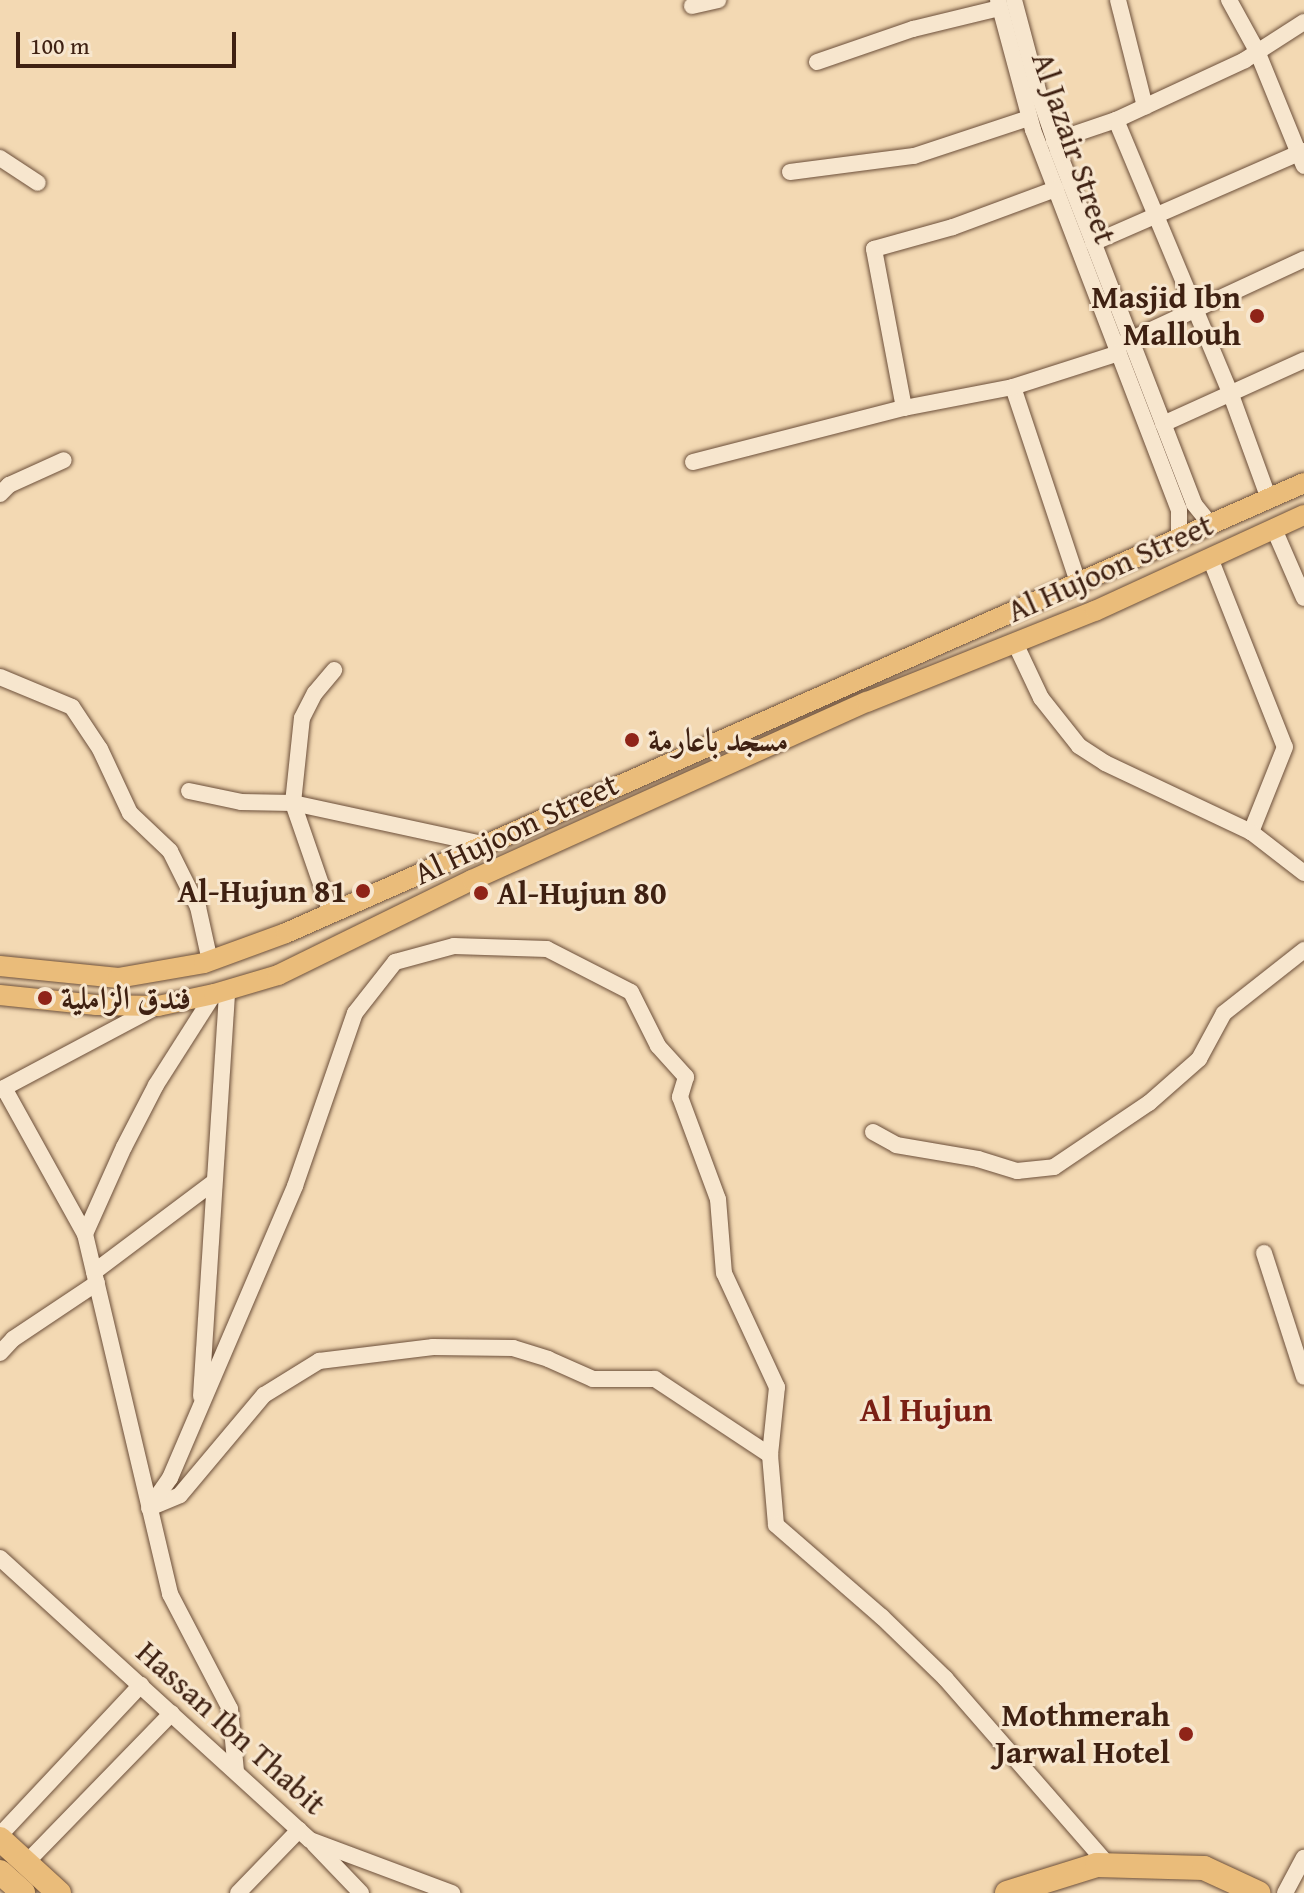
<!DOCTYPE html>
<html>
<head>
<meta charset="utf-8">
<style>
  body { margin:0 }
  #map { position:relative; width:1304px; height:1893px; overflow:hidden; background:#f3d9b3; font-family:"Gentium Book Plus",Amiri,serif }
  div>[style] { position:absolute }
  .roads { filter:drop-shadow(0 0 2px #6c4f3a) drop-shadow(0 0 2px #6c4f3a) }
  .minor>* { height:16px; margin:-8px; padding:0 8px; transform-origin:8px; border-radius:8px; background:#f7e6ce }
  .major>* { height:20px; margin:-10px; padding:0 10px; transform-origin:10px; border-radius:10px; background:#eabc7a }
  .highway>* { height:24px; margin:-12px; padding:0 12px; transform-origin:12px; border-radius:12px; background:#eabc7a }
  .dots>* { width:22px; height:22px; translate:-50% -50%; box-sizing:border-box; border:4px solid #f7e6ce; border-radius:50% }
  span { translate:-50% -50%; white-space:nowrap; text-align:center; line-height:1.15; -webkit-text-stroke:6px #f7e6ce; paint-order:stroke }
  .street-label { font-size:32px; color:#3f2112 }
  .poi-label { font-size:32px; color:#3f2112; font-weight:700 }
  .right { translate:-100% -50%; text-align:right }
  .left { translate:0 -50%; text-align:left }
  .neighbourhood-label { font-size:34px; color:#7a1f14; font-weight:700 }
  .scale { position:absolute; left:16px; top:32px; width:220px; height:36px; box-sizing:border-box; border:4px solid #3f2112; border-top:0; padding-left:10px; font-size:24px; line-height:28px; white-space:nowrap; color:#3f2112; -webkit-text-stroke:6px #f7e6ce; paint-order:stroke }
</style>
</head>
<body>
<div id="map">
  <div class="roads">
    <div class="minor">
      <div style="left:998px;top:0;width:135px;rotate:74.9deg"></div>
      <div style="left:1033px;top:130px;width:407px;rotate:69deg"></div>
      <div style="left:1179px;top:510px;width:28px;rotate:90deg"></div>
      <div style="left:1014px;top:0;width:101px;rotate:75.1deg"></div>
      <div style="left:1040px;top:98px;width:56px;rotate:71.2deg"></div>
      <div style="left:1058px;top:151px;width:378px;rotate:68.9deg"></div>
      <div style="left:1194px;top:504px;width:26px;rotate:51deg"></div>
      <div style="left:1118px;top:0;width:110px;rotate:75.8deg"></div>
      <div style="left:1229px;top:0;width:58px;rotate:61.2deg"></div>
      <div style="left:1257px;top:51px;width:124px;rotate:67.8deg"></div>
      <div style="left:692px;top:6px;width:27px;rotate:-13deg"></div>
      <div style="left:817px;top:62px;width:102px;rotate:-19deg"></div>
      <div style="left:913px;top:29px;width:89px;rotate:-13.6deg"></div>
      <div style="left:1116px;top:120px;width:295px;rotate:67.3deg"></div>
      <div style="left:1230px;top:392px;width:114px;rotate:70deg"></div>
      <div style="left:1054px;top:141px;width:65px;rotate:-18.7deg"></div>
      <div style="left:1116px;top:120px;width:142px;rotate:-24.9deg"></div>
      <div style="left:1245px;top:60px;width:70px;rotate:-32.8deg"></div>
      <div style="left:0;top:158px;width:45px;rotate:33.3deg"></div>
      <div style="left:790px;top:172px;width:125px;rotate:-7.4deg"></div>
      <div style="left:914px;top:156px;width:121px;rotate:-18.3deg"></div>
      <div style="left:1093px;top:243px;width:230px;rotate:-23.6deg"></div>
      <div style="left:1121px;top:344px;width:202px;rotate:-24.9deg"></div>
      <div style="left:1013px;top:387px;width:209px;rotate:71.6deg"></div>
      <div style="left:904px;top:408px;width:162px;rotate:-100.7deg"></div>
      <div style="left:874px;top:249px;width:82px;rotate:-15.6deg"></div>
      <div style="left:953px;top:227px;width:110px;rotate:-20.3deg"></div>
      <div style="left:1163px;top:424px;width:155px;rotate:-24.4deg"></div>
      <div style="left:693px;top:462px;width:218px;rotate:-14.4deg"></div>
      <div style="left:904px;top:408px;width:111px;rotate:-10.9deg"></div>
      <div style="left:1013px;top:387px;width:111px;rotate:-17.8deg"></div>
      <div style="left:0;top:494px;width:13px;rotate:-45deg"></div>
      <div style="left:9px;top:485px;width:60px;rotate:-24.4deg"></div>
      <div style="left:1274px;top:529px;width:75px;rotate:66.5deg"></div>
      <div style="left:1210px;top:558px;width:203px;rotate:68.4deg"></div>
      <div style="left:1285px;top:747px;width:92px;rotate:111.8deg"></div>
      <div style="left:1015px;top:643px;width:61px;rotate:64.7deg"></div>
      <div style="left:1041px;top:698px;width:61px;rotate:51.6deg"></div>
      <div style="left:1079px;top:746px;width:31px;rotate:33deg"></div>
      <div style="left:1105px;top:763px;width:161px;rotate:25.3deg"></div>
      <div style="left:1251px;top:832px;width:67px;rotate:37.7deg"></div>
      <div style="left:0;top:677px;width:78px;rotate:22.6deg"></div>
      <div style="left:72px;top:707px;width:50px;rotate:56.3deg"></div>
      <div style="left:100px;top:749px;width:71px;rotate:64.9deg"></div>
      <div style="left:130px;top:813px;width:55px;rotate:43.5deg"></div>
      <div style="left:170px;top:851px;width:63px;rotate:63.4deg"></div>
      <div style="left:198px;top:907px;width:55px;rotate:77.5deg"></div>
      <div style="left:189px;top:791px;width:53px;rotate:11.9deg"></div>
      <div style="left:241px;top:802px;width:52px;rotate:1.1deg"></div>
      <div style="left:293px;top:803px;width:194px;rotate:12.2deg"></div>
      <div style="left:331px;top:913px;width:116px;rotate:-109.1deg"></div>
      <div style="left:293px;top:803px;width:85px;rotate:-84deg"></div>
      <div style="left:302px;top:718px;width:28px;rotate:-63deg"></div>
      <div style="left:315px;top:693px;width:30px;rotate:-50deg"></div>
      <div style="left:4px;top:1088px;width:167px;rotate:61deg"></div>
      <div style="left:85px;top:1234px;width:370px;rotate:76.7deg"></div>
      <div style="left:170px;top:1594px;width:130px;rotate:62.4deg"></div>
      <div style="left:230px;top:1709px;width:62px;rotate:84.5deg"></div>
      <div style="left:0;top:1090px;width:179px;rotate:-28deg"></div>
      <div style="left:873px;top:1132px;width:26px;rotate:29deg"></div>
      <div style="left:896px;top:1145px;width:83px;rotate:9.7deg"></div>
      <div style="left:978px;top:1159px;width:41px;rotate:17.1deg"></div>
      <div style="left:1017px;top:1171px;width:37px;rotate:-6deg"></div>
      <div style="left:1054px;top:1167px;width:115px;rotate:-34deg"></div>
      <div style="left:1149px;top:1103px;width:67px;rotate:-41.3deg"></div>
      <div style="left:1199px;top:1059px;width:52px;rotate:-61.5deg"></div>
      <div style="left:1224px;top:1013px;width:102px;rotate:-38.2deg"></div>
      <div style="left:85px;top:1234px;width:95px;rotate:-65.9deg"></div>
      <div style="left:124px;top:1147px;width:70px;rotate:-62.7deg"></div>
      <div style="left:156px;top:1085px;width:108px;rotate:-57.5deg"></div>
      <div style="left:1264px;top:1253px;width:130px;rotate:72.1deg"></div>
      <div style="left:94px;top:1272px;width:150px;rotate:-36.9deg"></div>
      <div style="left:0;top:1353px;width:19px;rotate:-47deg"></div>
      <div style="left:13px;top:1339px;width:101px;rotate:-33.7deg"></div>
      <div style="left:201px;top:1396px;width:407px;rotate:-86.3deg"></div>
      <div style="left:152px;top:1507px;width:30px;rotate:-23deg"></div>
      <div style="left:180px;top:1495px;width:131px;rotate:-50deg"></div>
      <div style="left:264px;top:1395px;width:65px;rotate:-31.7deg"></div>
      <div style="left:319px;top:1361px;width:115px;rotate:-7deg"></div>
      <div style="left:433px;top:1347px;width:80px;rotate:0.7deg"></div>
      <div style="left:513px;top:1348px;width:37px;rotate:17deg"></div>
      <div style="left:548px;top:1359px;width:49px;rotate:24deg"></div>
      <div style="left:593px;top:1379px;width:62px"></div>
      <div style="left:655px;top:1379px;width:138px;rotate:33.5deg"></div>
      <div style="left:149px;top:1508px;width:37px;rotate:-55deg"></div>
      <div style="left:170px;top:1478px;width:318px;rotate:-66.8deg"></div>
      <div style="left:295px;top:1186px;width:183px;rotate:-70.9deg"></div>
      <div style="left:355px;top:1013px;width:65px;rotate:-51.9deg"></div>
      <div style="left:395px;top:962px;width:61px;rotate:-15.2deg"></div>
      <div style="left:454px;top:946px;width:93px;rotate:1.8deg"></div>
      <div style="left:547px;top:949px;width:94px;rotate:27.1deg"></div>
      <div style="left:631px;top:992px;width:60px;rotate:63.4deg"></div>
      <div style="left:658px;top:1046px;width:42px;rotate:47.9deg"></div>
      <div style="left:686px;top:1077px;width:21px;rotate:107deg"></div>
      <div style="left:680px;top:1097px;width:109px;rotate:69.6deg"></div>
      <div style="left:718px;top:1199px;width:74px;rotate:85.4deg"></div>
      <div style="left:724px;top:1273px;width:126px;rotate:65.1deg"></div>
      <div style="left:777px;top:1387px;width:68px;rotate:95.9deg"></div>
      <div style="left:770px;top:1455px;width:70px;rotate:85.1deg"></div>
      <div style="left:776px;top:1525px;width:140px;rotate:41deg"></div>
      <div style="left:882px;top:1617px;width:88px;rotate:44.1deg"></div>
      <div style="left:945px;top:1678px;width:248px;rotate:48.9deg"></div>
      <div style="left:0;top:1558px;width:419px;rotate:42.3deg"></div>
      <div style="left:310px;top:1840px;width:152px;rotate:20.5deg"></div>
      <div style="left:0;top:1835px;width:206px;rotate:-46.8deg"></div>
      <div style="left:314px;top:1844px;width:68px;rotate:46.2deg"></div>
      <div style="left:26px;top:1863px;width:209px;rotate:-45.8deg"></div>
      <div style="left:238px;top:1893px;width:88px;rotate:-45.9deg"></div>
      <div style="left:1285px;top:1893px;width:40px;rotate:-62deg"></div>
    </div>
    <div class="major">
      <div style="left:0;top:966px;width:119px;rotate:5.8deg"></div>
      <div style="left:118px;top:978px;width:87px;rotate:-9.9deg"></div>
      <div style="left:204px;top:963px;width:87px;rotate:-20.1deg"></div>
      <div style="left:286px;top:933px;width:1113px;rotate:-23.85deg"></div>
      <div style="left:0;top:995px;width:97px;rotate:5.9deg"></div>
      <div style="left:96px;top:1005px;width:62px;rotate:0.9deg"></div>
      <div style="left:158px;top:1006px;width:57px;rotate:-12.1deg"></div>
      <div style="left:214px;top:994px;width:67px;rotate:-16.5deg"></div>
      <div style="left:278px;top:975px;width:216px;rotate:-26.1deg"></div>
      <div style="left:472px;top:880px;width:433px;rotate:-24.3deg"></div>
      <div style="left:867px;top:702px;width:245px;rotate:-21.8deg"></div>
      <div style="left:1095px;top:611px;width:230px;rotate:-24.7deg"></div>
    </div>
    <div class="highway">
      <div style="left:0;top:1839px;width:80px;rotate:42.5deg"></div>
      <div style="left:0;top:1872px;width:31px;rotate:42deg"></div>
      <div style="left:1007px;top:1893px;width:94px;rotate:-17.3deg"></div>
      <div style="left:1097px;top:1865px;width:107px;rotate:1.6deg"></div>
      <div style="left:1204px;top:1868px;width:60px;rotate:24.8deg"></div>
    </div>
  </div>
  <div class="dots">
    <div style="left:1257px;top:316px;background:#8f2418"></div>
    <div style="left:632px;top:740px;background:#8f2418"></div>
    <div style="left:363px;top:891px;background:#8f2418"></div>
    <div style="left:481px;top:893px;background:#8f2418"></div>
    <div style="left:45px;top:998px;background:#8f2418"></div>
    <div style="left:1186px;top:1734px;background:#8f2418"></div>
  </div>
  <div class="street-label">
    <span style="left:1074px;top:148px;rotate:71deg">Al Jazair Street</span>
    <span style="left:1110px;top:568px;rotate:-24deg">Al Hujoon Street</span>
    <span style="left:516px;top:829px;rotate:-25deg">Al Hujoon Street</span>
    <span style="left:231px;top:1728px;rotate:42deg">Hassan Ibn Thabit</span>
  </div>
  <div class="poi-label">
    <span class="right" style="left:1241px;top:316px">Masjid Ibn<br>Mallouh</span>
    <span class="left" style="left:648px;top:740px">مسجد باعارمة</span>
    <span class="right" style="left:347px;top:891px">Al-Hujun 81</span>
    <span class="left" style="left:497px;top:893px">Al-Hujun 80</span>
    <span class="left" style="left:61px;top:998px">فندق الزاملية</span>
    <span class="right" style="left:1170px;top:1734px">Mothmerah<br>Jarwal Hotel</span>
  </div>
  <div class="neighbourhood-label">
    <span style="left:926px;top:1409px">Al Hujun</span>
  </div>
  <div class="scale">100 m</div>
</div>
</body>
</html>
